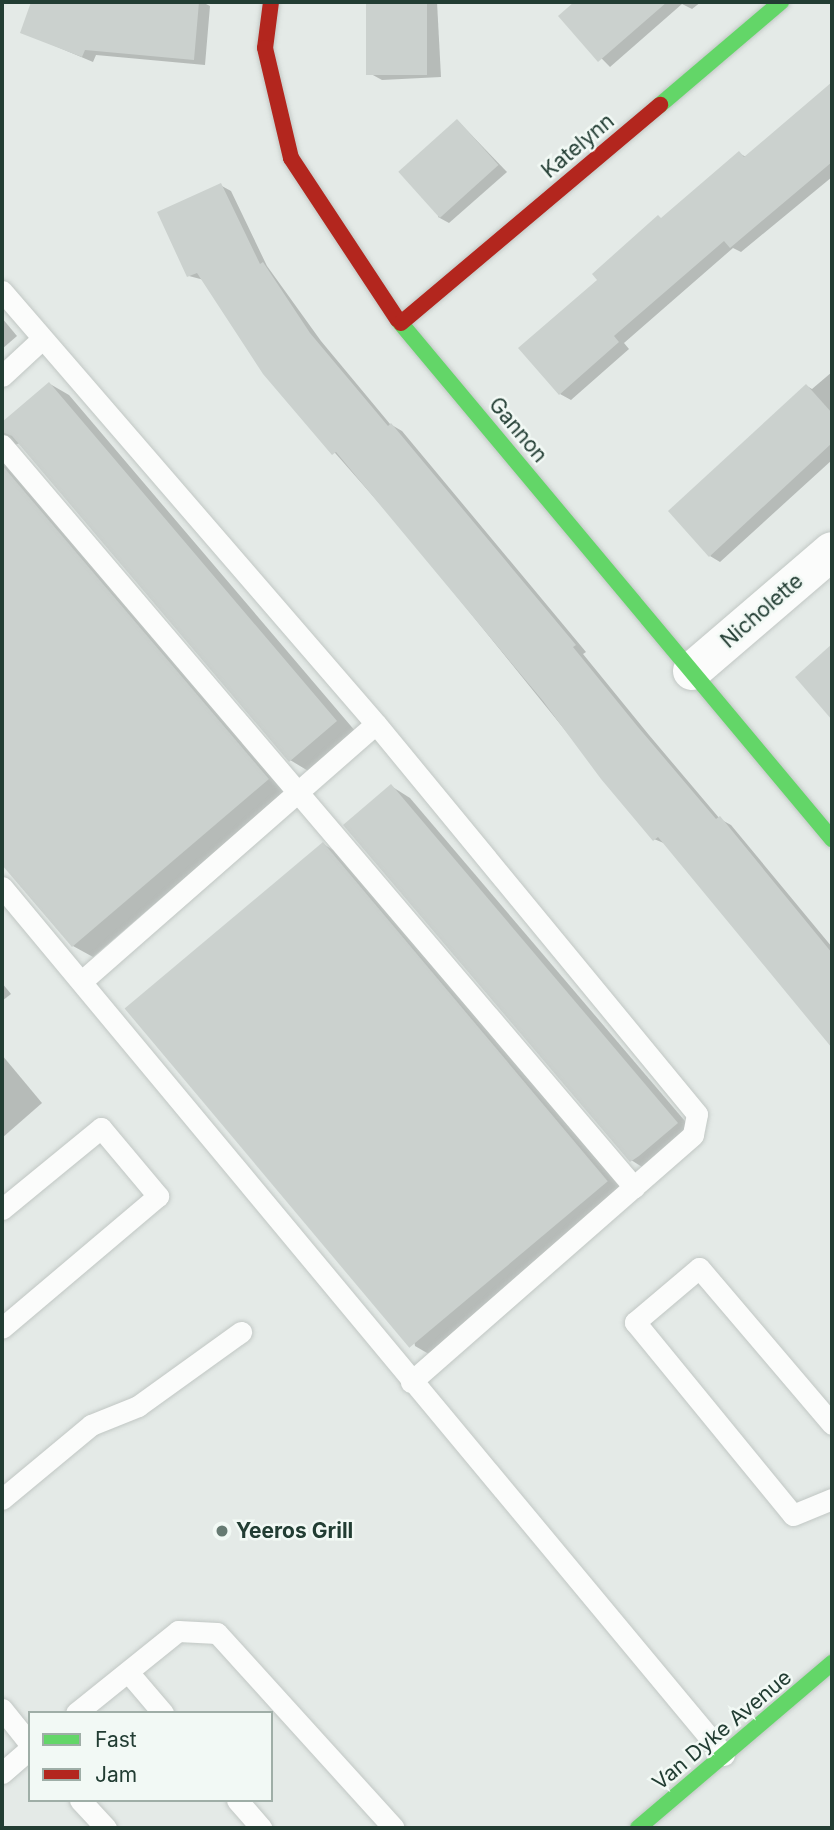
<!DOCTYPE html>
<html>
<head>
<meta charset="utf-8">
<style>
  body { margin:0 }
  #map { position:relative; width:834px; height:1830px; overflow:hidden; background:#e4eae7; font-family:Inter,sans-serif }
  div>[style] { position:absolute }
  .shadow>* { inset:0; background:#0003 }
  .building>* { inset:0; background:#cbd1ce; transform-origin:0 0 }
  .roads { filter:drop-shadow(0 0 2px #c1c7c4) drop-shadow(0 0 2px #c1c7c4) }
  .lane>* { height:21px; margin:-10.5px; padding:0 10.5px; transform-origin:10.5px; border-radius:10.5px; background:#fbfcfb }
  .street>* { height:38px; margin:-19px; padding:0 19px; transform-origin:19px; border-radius:19px; background:#fbfcfb }
  .fast>* { height:16px; margin:-8px; padding:0 8px; transform-origin:8px; border-radius:8px; background:#63d668 }
  .jam>* { height:16px; margin:-8px; padding:0 8px; transform-origin:8px; border-radius:8px; background:#b3261e }
  .dots>* { width:19px; height:19px; translate:-50% -50%; box-sizing:border-box; border:4px solid #f2f9f5; border-radius:50% }
  span { translate:-50% -50%; white-space:nowrap; text-align:center; line-height:1.15; -webkit-text-stroke:5px #f2f9f5; paint-order:stroke }
  .street-label { font-size:21px; color:#223d33 }
  .poi-label { font-size:21px; color:#223d33; font-weight:700 }
  .left { translate:0 -50%; text-align:left }
  .frame { position:absolute; inset:0; border:4px solid #223d33; pointer-events:none }
  .legend { position:absolute; left:28px; top:1711px; width:245px; height:91px; box-sizing:border-box; background:#f2f9f5; border:2px solid #9faea7; margin:0; padding:9px 12px; list-style:none; font-size:21px; color:#223d33 }
  .legend li { display:flex; align-items:center; gap:14px; height:35px }
  .legend b { width:35px; border:2px solid #9faea7 }
</style>
</head>
<body>
<div id="map">
  <div class="shadow">
    <div style="clip-path:polygon(33px 2px,202px 2px,210px 6px,205px 65px,96px 55px,93px 62px,22px 32px)"></div>
    <div style="clip-path:polygon(368px 2px,437px 2px,441px 77px,382px 80px,371px 74px)"></div>
    <div style="clip-path:polygon(576px 2px,701px 2px,692px 9px,682px 4px,610px 67px,560px 16px)"></div>
    <div style="clip-path:polygon(832px 84px,832px 177px,741px 252px,733px 248px,624px 343px,629px 349px,571px 400px,560px 394px,600px 280px,739px 153px,746px 157px)"></div>
    <div style="clip-path:polygon(458px 121px,507px 172px,449px 223px,438px 217px)"></div>
    <div style="clip-path:polygon(220px 185px,231px 191px,267px 266px,321px 341px,390px 424px,402px 431px,586px 652px,583px 654px,649px 735px,720px 819px,731px 825px,832px 947px,832px 1045px,666px 844px,654px 839px,603px 777px,408px 536px,264px 372px,204px 280px,189px 276px)"></div>
    <div style="clip-path:polygon(2px 318px,17px 336px,2px 349px)"></div>
    <div style="clip-path:polygon(832px 372px,832px 460px,720px 562px,710px 556px,807px 386px,812px 389px)"></div>
    <div style="clip-path:polygon(50px 384px,69px 395px,356px 732px,310px 772px,290px 760px,20px 443px,12px 446px,287px 790px,93px 957px,73px 946px,2px 862px,2px 425px)"></div>
    <div style="clip-path:polygon(391px 786px,410px 798px,696px 1134px,650px 1172px,631px 1160px)"></div>
    <div style="clip-path:polygon(323px 844px,342px 855px,628px 1191px,434px 1357px,415px 1346px)"></div>
    <div style="clip-path:polygon(2px 983px,11px 994px,2px 1001px)"></div>
    <div style="clip-path:polygon(2px 1055px,42px 1103px,2px 1138px)"></div>
  </div>
  <div class="building">
    <div style="clip-path:polygon(31px 2px,199px 2px,194px 60px,85px 50px,82px 57px,20px 33px)"></div>
    <div style="left:366px;top:2px;width:61px;height:73px"></div>
    <div style="clip-path:polygon(574px 2px,667px 2px,598px 62px,558px 16px)"></div>
    <div style="clip-path:polygon(832px 82px,832px 162px,730px 248px,724px 241px,614px 336px,619px 342px,559px 395px,518px 348px,597px 280px,592px 274px,658px 215px,661px 218px,739px 151px,744px 157px)"></div>
    <div style="left:457px;top:119px;width:62px;height:79px;rotate:48deg"></div>
    <div style="clip-path:polygon(221px 183px,260px 264px,263px 262px,310px 333px,388px 426px,391px 423px,576px 645px,573px 647px,638px 727px,716px 819px,720px 816px,832px 953px,832px 1048px,658px 837px,653px 841px,601px 779px,543px 701px,336px 452px,332px 455px,263px 374px,197px 273px,187px 277px,157px 212px)"></div>
    <div style="clip-path:polygon(49px 382px,337px 721px,289px 762px,12px 436px,2px 432px,2px 422px)"></div>
    <div style="clip-path:polygon(806px 384px,832px 413px,832px 443px,709px 557px,668px 511px)"></div>
    <div style="clip-path:polygon(2px 465px,269px 779px,72px 947px,2px 865px)"></div>
    <div style="clip-path:polygon(832px 644px,832px 720px,795px 677px)"></div>
    <div style="clip-path:polygon(391px 784px,678px 1123px,639px 1156px,630px 1162px,343px 825px)"></div>
    <div style="left:323px;top:842px;width:443px;height:259px;rotate:50deg"></div>
  </div>
  <div class="roads">
    <div class="lane">
      <div style="left:2px;top:291px;width:572px;rotate:49.18deg"></div>
      <div style="left:376px;top:724px;width:505px;rotate:50.54deg"></div>
      <div style="left:697px;top:1114px;width:21px;rotate:101deg"></div>
      <div style="left:693px;top:1135px;width:375px;rotate:138.8deg"></div>
      <div style="left:2px;top:376px;width:54px;rotate:-42.8deg"></div>
      <div style="left:2px;top:445px;width:975px;rotate:49.58deg"></div>
      <div style="left:2px;top:887px;width:1129px;rotate:50.25deg"></div>
      <div style="left:82px;top:981px;width:390px;rotate:-41.2deg"></div>
      <div style="left:2px;top:1209px;width:128px;rotate:-39.3deg"></div>
      <div style="left:101px;top:1128px;width:89px;rotate:50deg"></div>
      <div style="left:158px;top:1196px;width:204px;rotate:139.8deg"></div>
      <div style="left:832px;top:1424px;width:205px;rotate:-130.4deg"></div>
      <div style="left:699px;top:1268px;width:84px;rotate:139.8deg"></div>
      <div style="left:635px;top:1322px;width:249px;rotate:50.7deg"></div>
      <div style="left:793px;top:1515px;width:42px;rotate:-22.3deg"></div>
      <div style="left:2px;top:1499px;width:116px;rotate:-39.7deg"></div>
      <div style="left:91px;top:1425px;width:51px;rotate:-22deg"></div>
      <div style="left:138px;top:1406px;width:127px;rotate:-35.7deg"></div>
      <div style="left:128px;top:1672px;width:54px;rotate:49.5deg"></div>
      <div style="left:2px;top:1709px;width:45px;rotate:51.3deg"></div>
      <div style="left:76px;top:1713px;width:131px;rotate:-38.8deg"></div>
      <div style="left:178px;top:1631px;width:39px;rotate:3deg"></div>
      <div style="left:217px;top:1633px;width:263px;rotate:47.8deg"></div>
      <div style="left:2px;top:1773px;width:37px;rotate:-41deg"></div>
      <div style="left:80px;top:1800px;width:38px;rotate:47deg"></div>
      <div style="left:237px;top:1800px;width:37px;rotate:49deg"></div>
    </div>
    <div class="street">
      <div style="left:692px;top:671px;width:184px;rotate:-40.6deg"></div>
    </div>
    <div class="fast">
      <div style="left:660px;top:105px;width:159px;rotate:-40.4deg"></div>
      <div style="left:398px;top:320px;width:677px;rotate:50.1deg"></div>
      <div style="left:638px;top:1828px;width:255px;rotate:-40.4deg"></div>
    </div>
    <div class="jam">
      <div style="left:271px;top:2px;width:46px;rotate:97.4deg"></div>
      <div style="left:265px;top:48px;width:113px;rotate:76.7deg"></div>
      <div style="left:291px;top:158px;width:194px;rotate:56.6deg"></div>
      <div style="left:401px;top:323px;width:339px;rotate:-40.1deg"></div>
    </div>
  </div>
  <div class="dots">
    <div style="left:222px;top:1531px;background:#667a72"></div>
  </div>
  <div class="street-label">
    <span style="left:578px;top:146px;rotate:-40deg">Katelynn</span>
    <span style="left:518px;top:430px;rotate:50deg">Gannon</span>
    <span style="left:762px;top:611px;rotate:-41deg">Nicholette</span>
    <span style="left:722px;top:1730px;rotate:-40deg">Van Dyke Avenue</span>
  </div>
  <div class="poi-label">
    <span class="left" style="left:236px;top:1531px">Yeeros Grill</span>
  </div>
  <div class="frame"></div>
  <ul class="legend">
  <li><b style="height:9px;background:#63d668"></b>Fast</li>
  <li><b style="height:9px;background:#b3261e"></b>Jam</li>
  </ul>
</div>
</body>
</html>
